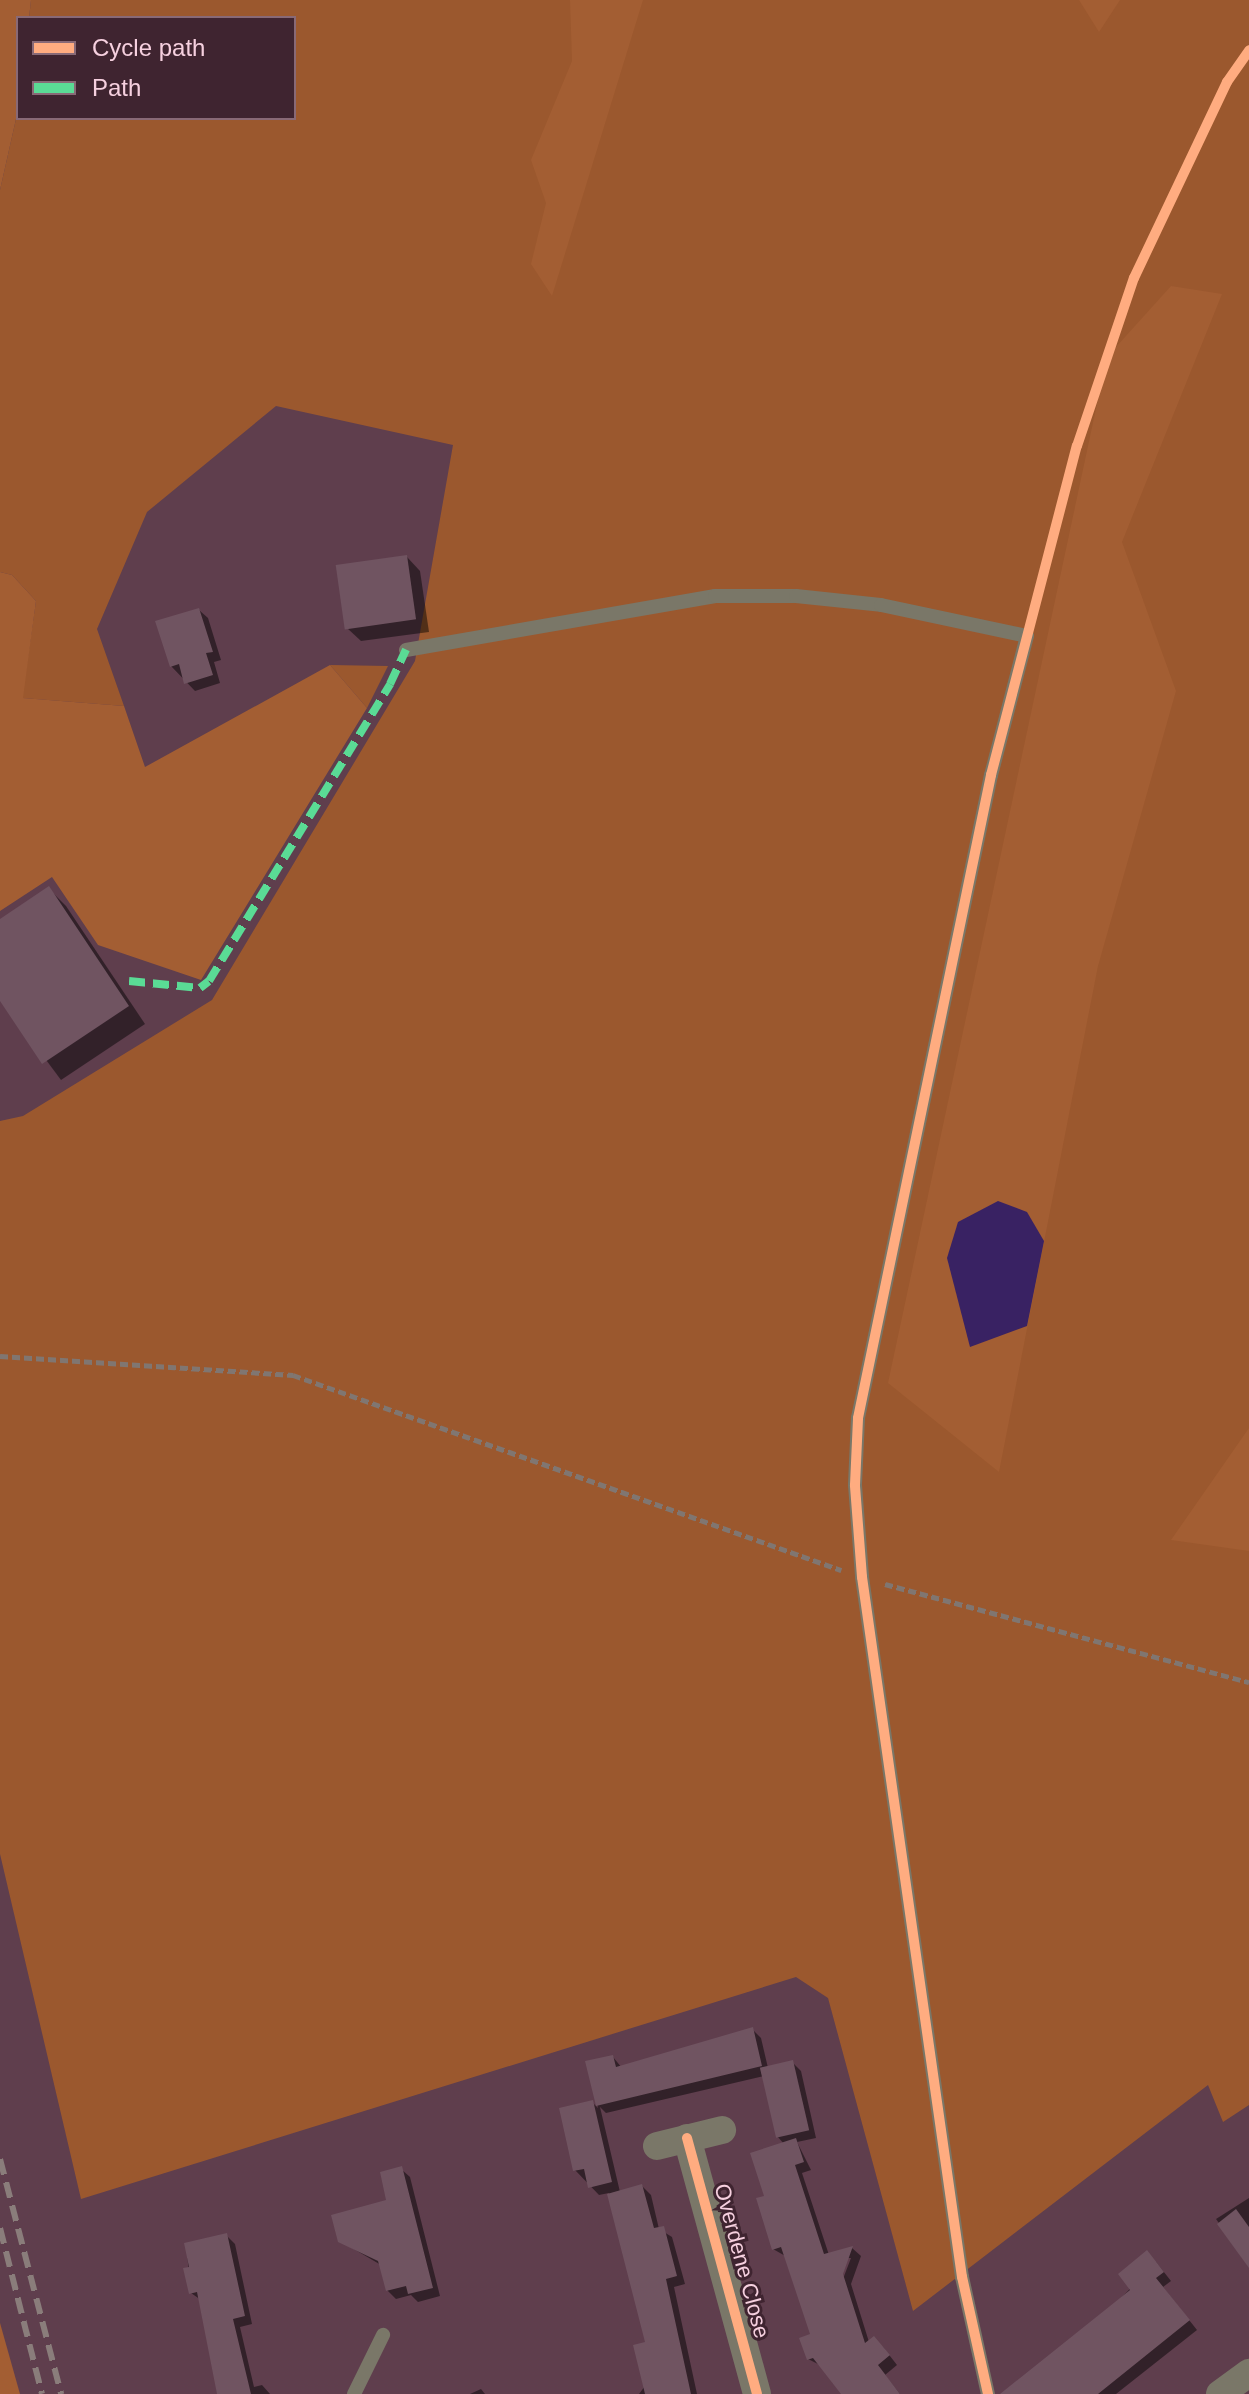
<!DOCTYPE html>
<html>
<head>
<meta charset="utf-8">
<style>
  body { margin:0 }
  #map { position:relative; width:1249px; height:2394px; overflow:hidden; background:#5f3e4d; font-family:Helvetica,sans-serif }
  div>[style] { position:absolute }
  .green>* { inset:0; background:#9b582e }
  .forest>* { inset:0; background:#a35e33 }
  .water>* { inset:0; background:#392263 }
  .shadow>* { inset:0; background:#0007 }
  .building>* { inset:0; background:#705461; transform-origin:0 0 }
  .path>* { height:5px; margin-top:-2.5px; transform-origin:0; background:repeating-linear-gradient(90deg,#807671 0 8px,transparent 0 12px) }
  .service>* { height:14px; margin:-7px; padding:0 7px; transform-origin:7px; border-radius:7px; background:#7a7768 }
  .minor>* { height:28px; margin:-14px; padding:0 14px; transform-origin:14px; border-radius:14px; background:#7a7768 }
  .rail>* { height:6px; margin-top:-3px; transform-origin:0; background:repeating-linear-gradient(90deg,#8a7d7b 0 16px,transparent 0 24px) }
  .quiet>* { height:8px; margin-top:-4px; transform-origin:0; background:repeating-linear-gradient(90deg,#5adb95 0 16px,transparent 0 24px) }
  .cycleway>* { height:10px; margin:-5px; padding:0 5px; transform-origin:5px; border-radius:5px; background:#ffac80 }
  span { translate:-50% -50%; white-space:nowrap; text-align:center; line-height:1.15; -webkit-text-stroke:6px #3f2430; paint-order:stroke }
  .street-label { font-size:22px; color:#f6d0df }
  .legend { position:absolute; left:16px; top:16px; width:280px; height:104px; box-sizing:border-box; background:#3f2430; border:2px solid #886976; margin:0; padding:10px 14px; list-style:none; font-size:24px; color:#f6d0df }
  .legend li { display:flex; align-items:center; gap:16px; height:40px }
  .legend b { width:40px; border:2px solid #886976 }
</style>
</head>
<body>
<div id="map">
  <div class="green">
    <div style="clip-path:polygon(31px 0,1249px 0,1249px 2105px,1223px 2122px,1208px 2085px,913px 2311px,828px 1998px,796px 1977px,81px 2199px,0 1854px,0 1121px,23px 1116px,212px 1000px,415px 661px,453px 445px,276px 406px,147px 512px,97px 629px,124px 706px,22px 698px,36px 601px,12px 575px,0 572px,0 190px,18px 110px,18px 118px,294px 118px,294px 18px,29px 18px)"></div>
    <div style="clip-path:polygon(330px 665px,388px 666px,367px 708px)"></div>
  </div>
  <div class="forest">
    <div style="clip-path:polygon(0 0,31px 0,29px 18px,18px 18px,18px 110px,0 190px)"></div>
    <div style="clip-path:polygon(570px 0,643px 0,552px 296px,531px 264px,546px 203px,531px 160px,572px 61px)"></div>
    <div style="clip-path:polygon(1079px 0,1120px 0,1099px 32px)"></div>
    <div style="clip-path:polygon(1171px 286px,1222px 294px,1122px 542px,1176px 691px,1098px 966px,999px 1472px,888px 1383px,1107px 357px)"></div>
    <div style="clip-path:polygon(0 572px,12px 575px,36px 601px,23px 698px,124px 706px,145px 767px,330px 665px,367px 708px,201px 980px,98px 945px,52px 877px,0 911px)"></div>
    <div style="clip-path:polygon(1249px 1428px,1249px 1551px,1171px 1540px)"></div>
    <div style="clip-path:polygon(0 2323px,20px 2394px,0 2394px)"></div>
  </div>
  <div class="water">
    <div style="clip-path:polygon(998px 1201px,1027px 1212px,1044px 1241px,1027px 1326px,970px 1347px,947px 1258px,958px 1222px)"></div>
  </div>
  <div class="shadow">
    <div style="clip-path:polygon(407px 557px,420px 571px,429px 632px,361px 641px,347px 628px)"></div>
    <div style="clip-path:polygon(199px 610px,208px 618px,221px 660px,214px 662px,220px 683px,195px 691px,171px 666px)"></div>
    <div style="clip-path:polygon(49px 889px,66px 906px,145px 1024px,61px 1080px,0 998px,0 921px)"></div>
    <div style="clip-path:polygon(evenodd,752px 2029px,761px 2038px,768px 2068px,792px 2062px,801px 2071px,816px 2138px,797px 2142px,811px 2170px,802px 2173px,829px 2255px,852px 2248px,861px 2256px,851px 2284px,869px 2342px,883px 2347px,897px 2365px,885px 2375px,900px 2394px,844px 2394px,822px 2366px,808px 2359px,813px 2335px,787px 2257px,773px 2249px,767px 2197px,784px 2144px,777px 2136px,764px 2076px,606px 2113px,600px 2107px,620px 2192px,642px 2186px,651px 2195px,659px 2229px,672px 2237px,685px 2284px,674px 2287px,697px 2394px,639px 2394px,645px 2386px,647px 2343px,609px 2193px,599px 2195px,575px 2170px,592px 2102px,598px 2108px,587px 2063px,613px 2057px,622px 2068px,752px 2029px,846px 2258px,851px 2258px,841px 2284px,838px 2283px,846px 2258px)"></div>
    <div style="clip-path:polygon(401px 2169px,410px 2177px,440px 2296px,418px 2302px,411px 2295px,396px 2299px,387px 2290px,381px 2265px,340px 2241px,389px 2202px)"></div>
    <div style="clip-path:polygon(1249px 2198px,1249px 2264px,1216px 2219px)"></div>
    <div style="clip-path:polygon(226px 2235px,235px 2244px,252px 2324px,240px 2327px,254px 2387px,262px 2385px,270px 2394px,221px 2394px,201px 2300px,191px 2293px,186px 2244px)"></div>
    <div style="clip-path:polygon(1156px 2262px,1171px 2281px,1163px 2287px,1197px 2330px,1116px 2394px,1028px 2394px)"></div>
    <div style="clip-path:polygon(481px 2389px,485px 2394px,470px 2394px)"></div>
  </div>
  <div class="building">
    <div style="left:407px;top:555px;width:65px;height:72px;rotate:82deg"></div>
    <div style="clip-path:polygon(199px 608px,213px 652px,206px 653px,213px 675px,184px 684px,179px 664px,170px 667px,155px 621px)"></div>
    <div style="clip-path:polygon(49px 886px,129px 1006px,42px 1064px,0 1001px,0 919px)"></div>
    <div style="clip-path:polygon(753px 2027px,762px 2066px,596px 2106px,585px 2061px,613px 2055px,616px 2067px)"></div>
    <div style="left:793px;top:2060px;width:72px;height:34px;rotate:77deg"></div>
    <div style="clip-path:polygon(593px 2100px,612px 2182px,588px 2188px,584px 2169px,573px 2171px,559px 2108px)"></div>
    <div style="clip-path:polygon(796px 2138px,804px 2162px,795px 2165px,824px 2254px,853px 2246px,843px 2274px,865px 2343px,874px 2336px,890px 2355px,878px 2365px,900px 2394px,841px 2394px,813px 2358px,807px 2360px,799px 2338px,810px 2334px,781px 2247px,772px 2250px,756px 2198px,764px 2196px,750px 2153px)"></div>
    <div style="clip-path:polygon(402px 2166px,433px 2288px,408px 2294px,406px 2286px,386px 2291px,378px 2261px,338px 2242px,331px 2215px,386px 2200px,380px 2172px)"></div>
    <div style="clip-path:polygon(642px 2184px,654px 2228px,664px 2226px,677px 2276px,666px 2279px,691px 2394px,645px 2394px,633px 2345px,645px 2342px,607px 2194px)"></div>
    <div style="clip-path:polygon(1236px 2209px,1249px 2227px,1249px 2268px,1217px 2224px)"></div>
    <div style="clip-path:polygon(227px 2233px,245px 2316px,233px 2319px,251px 2394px,217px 2394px,197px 2292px,189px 2294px,183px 2268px,189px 2267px,184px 2243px)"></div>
    <div style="clip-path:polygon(1147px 2250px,1164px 2272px,1156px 2278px,1190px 2320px,1098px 2394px,1000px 2394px,1130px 2290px,1118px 2274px)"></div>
  </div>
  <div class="path">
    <div style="left:0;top:1356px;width:294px;rotate:3.7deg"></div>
    <div style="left:293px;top:1375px;width:582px;rotate:19.59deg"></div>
    <div style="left:885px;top:1584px;width:377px;rotate:15.1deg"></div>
  </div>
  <div class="service">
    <div style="left:406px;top:650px;width:314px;rotate:-9.9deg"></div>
    <div style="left:715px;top:596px;width:81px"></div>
    <div style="left:796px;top:596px;width:85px;rotate:6deg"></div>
    <div style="left:881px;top:605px;width:149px;rotate:12deg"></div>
    <div style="left:1027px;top:636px;width:144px;rotate:104.5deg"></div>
    <div style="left:991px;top:775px;width:657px;rotate:101.69deg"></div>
    <div style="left:858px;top:1418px;width:67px;rotate:92.6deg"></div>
    <div style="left:855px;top:1485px;width:92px;rotate:85.6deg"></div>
    <div style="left:862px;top:1577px;width:707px;rotate:81.87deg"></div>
    <div style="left:962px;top:2277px;width:120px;rotate:77.5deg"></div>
    <div style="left:354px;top:2394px;width:66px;rotate:-63.8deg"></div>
  </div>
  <div class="minor">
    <div style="left:687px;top:2138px;width:265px;rotate:74.7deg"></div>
    <div style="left:657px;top:2146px;width:67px;rotate:-13.8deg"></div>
    <div style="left:1220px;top:2394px;width:36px;rotate:-36deg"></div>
  </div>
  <div class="rail">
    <div style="left:0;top:2159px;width:243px;rotate:75.4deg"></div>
    <div style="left:0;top:2228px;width:171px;rotate:75.8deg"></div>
  </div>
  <div class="quiet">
    <div style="left:129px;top:981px;width:71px;rotate:5.6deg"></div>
    <div style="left:200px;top:988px;width:11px;rotate:-38deg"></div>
    <div style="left:209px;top:981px;width:348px;rotate:-58.6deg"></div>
    <div style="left:390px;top:684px;width:38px;rotate:-65deg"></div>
  </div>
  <div class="cycleway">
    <div style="left:687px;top:2138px;width:265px;rotate:74.7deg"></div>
    <div style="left:988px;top:2394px;width:120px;rotate:-102.5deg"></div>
    <div style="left:962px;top:2277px;width:707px;rotate:-98.13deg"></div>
    <div style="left:862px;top:1577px;width:92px;rotate:-94.4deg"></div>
    <div style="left:855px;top:1485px;width:67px;rotate:-87.4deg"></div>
    <div style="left:858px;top:1418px;width:657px;rotate:-78.31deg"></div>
    <div style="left:991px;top:775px;width:340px;rotate:-75.4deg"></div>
    <div style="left:1077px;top:446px;width:177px;rotate:-71.3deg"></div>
    <div style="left:1134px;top:278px;width:217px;rotate:-64.6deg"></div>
    <div style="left:1227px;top:82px;width:39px;rotate:-55deg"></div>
  </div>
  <div class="street-label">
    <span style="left:742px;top:2261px;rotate:75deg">Overdene Close</span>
  </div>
  <ul class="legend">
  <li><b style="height:10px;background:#ffac80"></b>Cycle path</li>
  <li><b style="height:10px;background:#5adb95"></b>Path</li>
  </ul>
</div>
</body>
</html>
